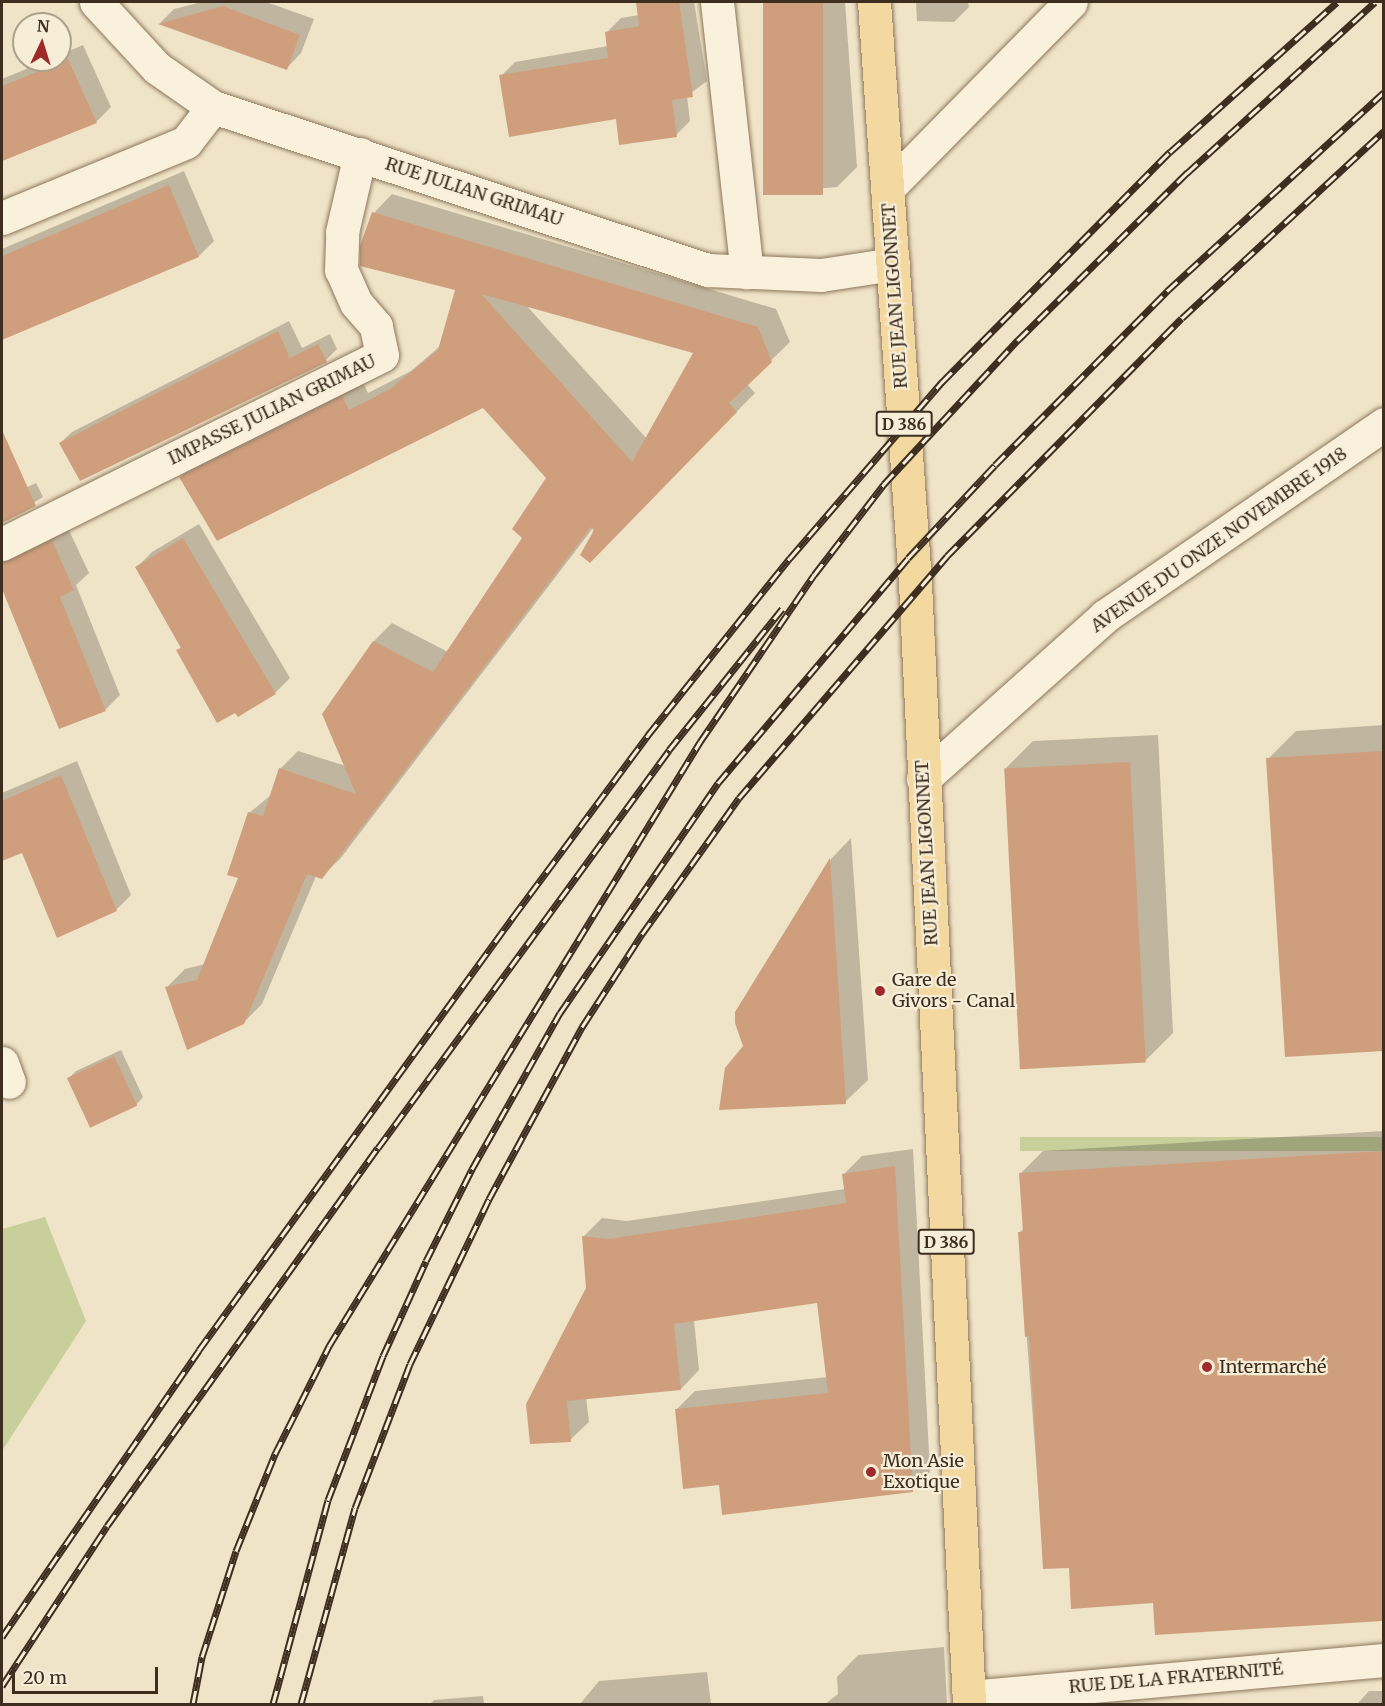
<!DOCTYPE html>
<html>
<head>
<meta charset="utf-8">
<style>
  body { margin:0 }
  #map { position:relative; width:1385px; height:1706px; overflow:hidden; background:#f0e4c8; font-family:Merriweather,serif }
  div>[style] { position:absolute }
  .green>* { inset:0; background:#c9cf9b; transform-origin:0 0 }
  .shadow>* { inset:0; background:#0003 }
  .building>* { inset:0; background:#cf9f7d; transform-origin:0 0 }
  .roads { filter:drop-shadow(0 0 2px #8d765c) drop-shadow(0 0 2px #8d765c) }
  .minor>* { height:33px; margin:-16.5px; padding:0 16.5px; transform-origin:16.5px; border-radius:16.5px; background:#faf1dc }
  .major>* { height:33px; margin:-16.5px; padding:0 16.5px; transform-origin:16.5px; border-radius:16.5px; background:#f3d9a0 }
  .rail>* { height:7px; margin-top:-3.5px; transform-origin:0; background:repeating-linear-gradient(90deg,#f7eed8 0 14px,#3d2e20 0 28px); box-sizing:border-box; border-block:2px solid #3d2e20 }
  .dots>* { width:16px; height:16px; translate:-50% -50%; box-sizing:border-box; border:3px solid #f7eed8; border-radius:50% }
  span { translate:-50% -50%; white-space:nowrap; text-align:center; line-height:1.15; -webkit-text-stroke:4.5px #f7eed8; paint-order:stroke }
  .shield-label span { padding:2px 4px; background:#f7eed8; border:2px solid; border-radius:4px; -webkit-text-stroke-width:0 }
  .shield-label { font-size:16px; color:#3d2e20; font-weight:700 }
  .street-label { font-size:18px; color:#3d2e20 }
  .poi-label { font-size:18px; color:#3d2e20 }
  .left { translate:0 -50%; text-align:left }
  .frame { position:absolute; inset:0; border:3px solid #3d2e20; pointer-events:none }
  .north { position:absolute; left:12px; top:12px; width:60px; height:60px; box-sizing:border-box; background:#f7eed8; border:2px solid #ada18e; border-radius:50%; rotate:4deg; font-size:16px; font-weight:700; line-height:24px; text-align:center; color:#3d2e20 }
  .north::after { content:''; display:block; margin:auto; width:21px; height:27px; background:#9e2a2b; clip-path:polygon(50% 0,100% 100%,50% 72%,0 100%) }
  .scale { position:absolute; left:12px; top:1667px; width:146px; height:27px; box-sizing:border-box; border:3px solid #3d2e20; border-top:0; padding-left:8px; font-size:18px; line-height:21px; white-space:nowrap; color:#3d2e20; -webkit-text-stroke:4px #f7eed8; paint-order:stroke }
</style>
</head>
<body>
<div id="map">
  <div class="green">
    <div style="left:1383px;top:1137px;width:14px;height:363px;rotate:90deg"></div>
    <div style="clip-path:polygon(45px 1217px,86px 1321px,2px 1451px,2px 1229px)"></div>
  </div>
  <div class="shadow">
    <div style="clip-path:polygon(202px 2px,266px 2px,314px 19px,301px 53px,286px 69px,160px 23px,174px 9px)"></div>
    <div style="clip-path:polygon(637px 2px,694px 2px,707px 81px,687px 96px,690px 121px,676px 135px,501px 76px,515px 62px,608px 46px,607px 32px,621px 18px,639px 15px)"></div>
    <div style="clip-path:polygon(765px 2px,845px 2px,857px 167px,837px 187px,784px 192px)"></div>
    <div style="clip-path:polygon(916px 2px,968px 2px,969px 7px,954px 22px,917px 21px)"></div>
    <div style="clip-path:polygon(83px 45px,111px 107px,96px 122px,2px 161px,2px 79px,48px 60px,60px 60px,60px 55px)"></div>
    <div style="clip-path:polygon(184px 171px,214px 241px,199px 256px,2px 339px,2px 249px)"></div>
    <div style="clip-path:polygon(evenodd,392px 194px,776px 309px,790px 342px,747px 384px,755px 393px,590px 561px,593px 528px,340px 859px,321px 877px,316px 876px,262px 1004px,243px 1023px,167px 987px,185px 969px,205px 964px,240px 877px,249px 813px,271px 795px,280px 769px,298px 751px,346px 766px,374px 641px,392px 623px,448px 652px,524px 538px,548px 478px,483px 406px,181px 477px,199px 459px,361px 378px,368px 393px,411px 371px,439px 347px,457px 289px,374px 213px,392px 194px,526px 305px,695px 352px,647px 439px,526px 305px)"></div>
    <div style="clip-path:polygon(289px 321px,302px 348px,330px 334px,337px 349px,326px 360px,60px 443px,72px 432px)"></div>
    <div style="clip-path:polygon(36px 483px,43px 497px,2px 522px,2px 499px)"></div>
    <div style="clip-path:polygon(199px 524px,290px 678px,275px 693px,178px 650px,182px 646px,137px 567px,152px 552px)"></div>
    <div style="clip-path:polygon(67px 526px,89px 573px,76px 585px,120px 695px,105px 710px,60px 727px,2px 586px,2px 542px)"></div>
    <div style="clip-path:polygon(1384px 725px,1384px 1050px,1286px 1055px,1268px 759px,1296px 731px)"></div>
    <div style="clip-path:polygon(1158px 735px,1173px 1033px,1145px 1061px,1005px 769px,1033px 741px)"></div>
    <div style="clip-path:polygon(77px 761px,131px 895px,116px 910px,23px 851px,2px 860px,2px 793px)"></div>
    <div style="clip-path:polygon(851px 838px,868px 1080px,845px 1102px,744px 1046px,737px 1012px,831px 859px)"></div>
    <div style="clip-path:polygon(121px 1050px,143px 1097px,136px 1105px,69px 1078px,76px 1071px)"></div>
    <div style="clip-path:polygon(1384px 1131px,1384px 1620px,1157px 1633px,1154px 1601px,1070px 1566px,1044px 1568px,1019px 1233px,1024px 1228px,1021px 1173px,1043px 1151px)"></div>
    <div style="clip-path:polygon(913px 1149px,930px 1472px,912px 1490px,720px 1483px,676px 1410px,695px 1391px,828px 1377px,818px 1301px,694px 1320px,699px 1370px,681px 1389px,586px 1397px,589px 1422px,570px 1440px,532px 1442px,587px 1288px,584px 1236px,602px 1218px,627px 1221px,845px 1189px,843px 1175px,862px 1156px)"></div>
    <div style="clip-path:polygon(944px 1647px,947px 1704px,825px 1704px,838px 1694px,837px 1677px,858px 1655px)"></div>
    <div style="clip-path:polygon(707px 1672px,711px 1704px,580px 1704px,599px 1681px)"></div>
    <div style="clip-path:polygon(1369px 1691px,1384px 1691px,1384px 1704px,1322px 1704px,1358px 1703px)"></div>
    <div style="clip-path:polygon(483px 1696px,484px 1704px,430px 1704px,434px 1700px)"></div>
  </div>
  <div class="building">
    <div style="clip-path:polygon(636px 2px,679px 2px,693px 97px,672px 100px,677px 137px,619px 145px,616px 119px,509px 137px,499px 75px,608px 58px,605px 32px,639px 26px)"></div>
    <div style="left:763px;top:2px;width:60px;height:193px"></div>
    <div style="clip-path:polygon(223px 6px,300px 35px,287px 70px,158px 24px)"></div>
    <div style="clip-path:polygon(68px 59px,97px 123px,2px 161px,2px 86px)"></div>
    <div style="clip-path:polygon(169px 185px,199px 257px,2px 340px,2px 256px)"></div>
    <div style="clip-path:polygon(evenodd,372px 212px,758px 327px,772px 362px,729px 403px,737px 412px,590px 563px,580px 555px,594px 530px,591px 527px,322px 879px,307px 874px,244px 1024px,187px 1050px,165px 987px,197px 980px,238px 878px,227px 875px,248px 812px,263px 816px,279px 768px,356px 794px,322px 714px,373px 641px,433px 672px,522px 538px,512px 529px,546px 478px,483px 408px,217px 541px,179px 477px,342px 396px,349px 410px,390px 389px,438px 350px,455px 290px,360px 266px,360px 246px,372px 212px,481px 294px,693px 353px,632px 462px,485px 298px,481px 294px)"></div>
    <div style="clip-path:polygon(278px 331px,290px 358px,318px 344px,327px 362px,80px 481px,59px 443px)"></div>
    <div style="clip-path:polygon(2px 430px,36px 506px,2px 523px)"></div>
    <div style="clip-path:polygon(183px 538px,276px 694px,238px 717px,235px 713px,217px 723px,176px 650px,181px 648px,135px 567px)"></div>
    <div style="clip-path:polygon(52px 540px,74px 590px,60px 597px,106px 711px,59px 729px,2px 589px,2px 563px)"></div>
    <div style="clip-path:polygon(1383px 751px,1383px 1051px,1285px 1057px,1266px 758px)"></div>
    <div style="left:1130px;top:762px;width:301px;height:126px;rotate:87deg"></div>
    <div style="clip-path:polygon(61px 775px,117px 911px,57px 938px,22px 853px,2px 861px,2px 801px)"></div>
    <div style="clip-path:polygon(830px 858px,846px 1104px,719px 1110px,725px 1068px,743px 1046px,735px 1023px,735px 1012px)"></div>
    <div style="left:114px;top:1056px;width:55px;height:52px;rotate:65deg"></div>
    <div style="clip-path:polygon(1383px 1151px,1383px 1621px,1155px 1635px,1153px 1603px,1071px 1609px,1069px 1568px,1043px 1569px,1029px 1336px,1025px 1337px,1018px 1232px,1023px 1232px,1019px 1173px)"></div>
    <div style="clip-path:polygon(895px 1166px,913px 1492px,722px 1515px,719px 1485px,683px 1489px,675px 1409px,828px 1393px,817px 1303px,674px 1324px,681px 1390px,567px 1401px,571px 1442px,530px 1444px,526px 1404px,586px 1288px,582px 1236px,608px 1239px,846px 1203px,842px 1174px)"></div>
  </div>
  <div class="roads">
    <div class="minor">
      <div style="left:96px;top:2px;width:90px;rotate:47.3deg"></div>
      <div style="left:157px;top:68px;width:68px;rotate:34.9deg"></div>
      <div style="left:213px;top:107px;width:521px;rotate:18.23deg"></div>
      <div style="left:708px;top:270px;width:113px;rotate:2.5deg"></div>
      <div style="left:821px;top:275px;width:73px;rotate:-8.7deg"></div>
      <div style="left:717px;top:2px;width:272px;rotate:83.7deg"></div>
      <div style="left:887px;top:189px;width:262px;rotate:-45.5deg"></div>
      <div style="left:2px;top:218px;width:199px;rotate:-22.4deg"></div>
      <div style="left:186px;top:142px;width:44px;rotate:-52.4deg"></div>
      <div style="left:2px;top:544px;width:424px;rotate:-26.4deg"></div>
      <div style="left:382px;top:355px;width:30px;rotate:-102deg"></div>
      <div style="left:376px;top:326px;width:30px;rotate:-131deg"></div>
      <div style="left:356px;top:303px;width:36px;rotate:-114deg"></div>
      <div style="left:341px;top:270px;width:38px;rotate:-88deg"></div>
      <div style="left:342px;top:232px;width:80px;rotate:-77deg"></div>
      <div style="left:923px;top:779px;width:244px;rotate:-41.8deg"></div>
      <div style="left:1105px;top:616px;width:339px;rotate:-34.5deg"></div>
      <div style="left:2px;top:1063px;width:20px;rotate:70deg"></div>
      <div style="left:969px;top:1697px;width:417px;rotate:-5.1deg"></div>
    </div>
    <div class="major">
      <div style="left:874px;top:2px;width:582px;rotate:85.96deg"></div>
      <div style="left:915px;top:583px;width:1122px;rotate:87.24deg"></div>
    </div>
  </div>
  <div class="rail">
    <div style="left:2px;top:1637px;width:348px;rotate:-55.5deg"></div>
    <div style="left:199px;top:1350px;width:535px;rotate:-54.05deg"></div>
    <div style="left:513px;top:917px;width:227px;rotate:-53.4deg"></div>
    <div style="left:648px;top:735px;width:227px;rotate:-51.3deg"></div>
    <div style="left:790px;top:558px;width:233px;rotate:-49.2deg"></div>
    <div style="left:942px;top:382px;width:324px;rotate:-45.3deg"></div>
    <div style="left:1170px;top:152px;width:224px;rotate:-41.9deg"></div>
    <div style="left:2px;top:1686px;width:191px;rotate:-56.7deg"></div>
    <div style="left:107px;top:1526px;width:465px;rotate:-54.4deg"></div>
    <div style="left:378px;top:1148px;width:493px;rotate:-53.8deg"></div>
    <div style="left:669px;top:750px;width:181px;rotate:-51.3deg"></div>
    <div style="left:193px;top:1704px;width:48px;rotate:-79.2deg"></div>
    <div style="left:202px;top:1657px;width:111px;rotate:-72.2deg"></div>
    <div style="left:236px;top:1551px;width:105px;rotate:-68.1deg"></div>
    <div style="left:275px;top:1454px;width:121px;rotate:-63.4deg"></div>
    <div style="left:329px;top:1346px;width:709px;rotate:-58.44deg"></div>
    <div style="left:700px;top:742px;width:202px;rotate:-55.7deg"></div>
    <div style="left:814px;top:575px;width:115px;rotate:-52.4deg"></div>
    <div style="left:884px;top:484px;width:197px;rotate:-47.1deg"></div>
    <div style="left:1018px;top:340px;width:238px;rotate:-44.7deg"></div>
    <div style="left:1187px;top:173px;width:254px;rotate:-42.3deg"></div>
    <div style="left:273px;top:1704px;width:211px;rotate:-74.9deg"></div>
    <div style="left:328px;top:1500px;width:154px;rotate:-69.1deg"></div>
    <div style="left:383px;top:1356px;width:104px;rotate:-65.6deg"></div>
    <div style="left:426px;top:1261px;width:103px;rotate:-63.4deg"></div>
    <div style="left:472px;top:1169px;width:179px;rotate:-60.6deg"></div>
    <div style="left:560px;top:1013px;width:279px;rotate:-55.5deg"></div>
    <div style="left:718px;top:783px;width:294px;rotate:-49.8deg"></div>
    <div style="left:908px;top:558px;width:127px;rotate:-46.9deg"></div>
    <div style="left:995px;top:465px;width:245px;rotate:-45.3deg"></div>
    <div style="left:1167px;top:291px;width:294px;rotate:-42.5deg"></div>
    <div style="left:301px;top:1704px;width:203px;rotate:-74.6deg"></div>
    <div style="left:355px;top:1508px;width:154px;rotate:-69.1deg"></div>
    <div style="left:410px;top:1364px;width:183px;rotate:-64.4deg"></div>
    <div style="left:489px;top:1199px;width:196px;rotate:-61.6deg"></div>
    <div style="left:582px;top:1027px;width:111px;rotate:-57.2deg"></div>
    <div style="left:642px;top:934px;width:167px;rotate:-54.5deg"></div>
    <div style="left:739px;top:798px;width:319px;rotate:-49.3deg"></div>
    <div style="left:947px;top:556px;width:334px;rotate:-45.4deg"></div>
    <div style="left:1182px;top:318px;width:275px;rotate:-42.8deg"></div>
  </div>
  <div class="dots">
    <div style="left:880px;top:991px;background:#9e2a2b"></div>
    <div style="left:1207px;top:1367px;background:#9e2a2b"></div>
    <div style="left:871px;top:1472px;background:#9e2a2b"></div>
  </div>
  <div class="shield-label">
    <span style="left:904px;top:424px">D 386</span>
    <span style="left:946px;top:1242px">D 386</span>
  </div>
  <div class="street-label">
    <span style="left:474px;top:192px;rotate:18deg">RUE JULIAN GRIMAU</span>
    <span style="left:895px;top:296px;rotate:-94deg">RUE JEAN LIGONNET</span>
    <span style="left:272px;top:410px;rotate:-26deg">IMPASSE JULIAN GRIMAU</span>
    <span style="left:1219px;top:540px;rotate:-35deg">AVENUE DU ONZE NOVEMBRE 1918</span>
    <span style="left:927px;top:853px;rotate:-93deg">RUE JEAN LIGONNET</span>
    <span style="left:1176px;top:1678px;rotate:-5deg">RUE DE LA FRATERNITÉ</span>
  </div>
  <div class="poi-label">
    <span class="left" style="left:892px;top:991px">Gare de<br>Givors - Canal</span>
    <span class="left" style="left:1219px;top:1367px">Intermarché</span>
    <span class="left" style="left:883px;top:1472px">Mon Asie<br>Exotique</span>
  </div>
  <div class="frame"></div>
  <div class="north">N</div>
  <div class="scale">20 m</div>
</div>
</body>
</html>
